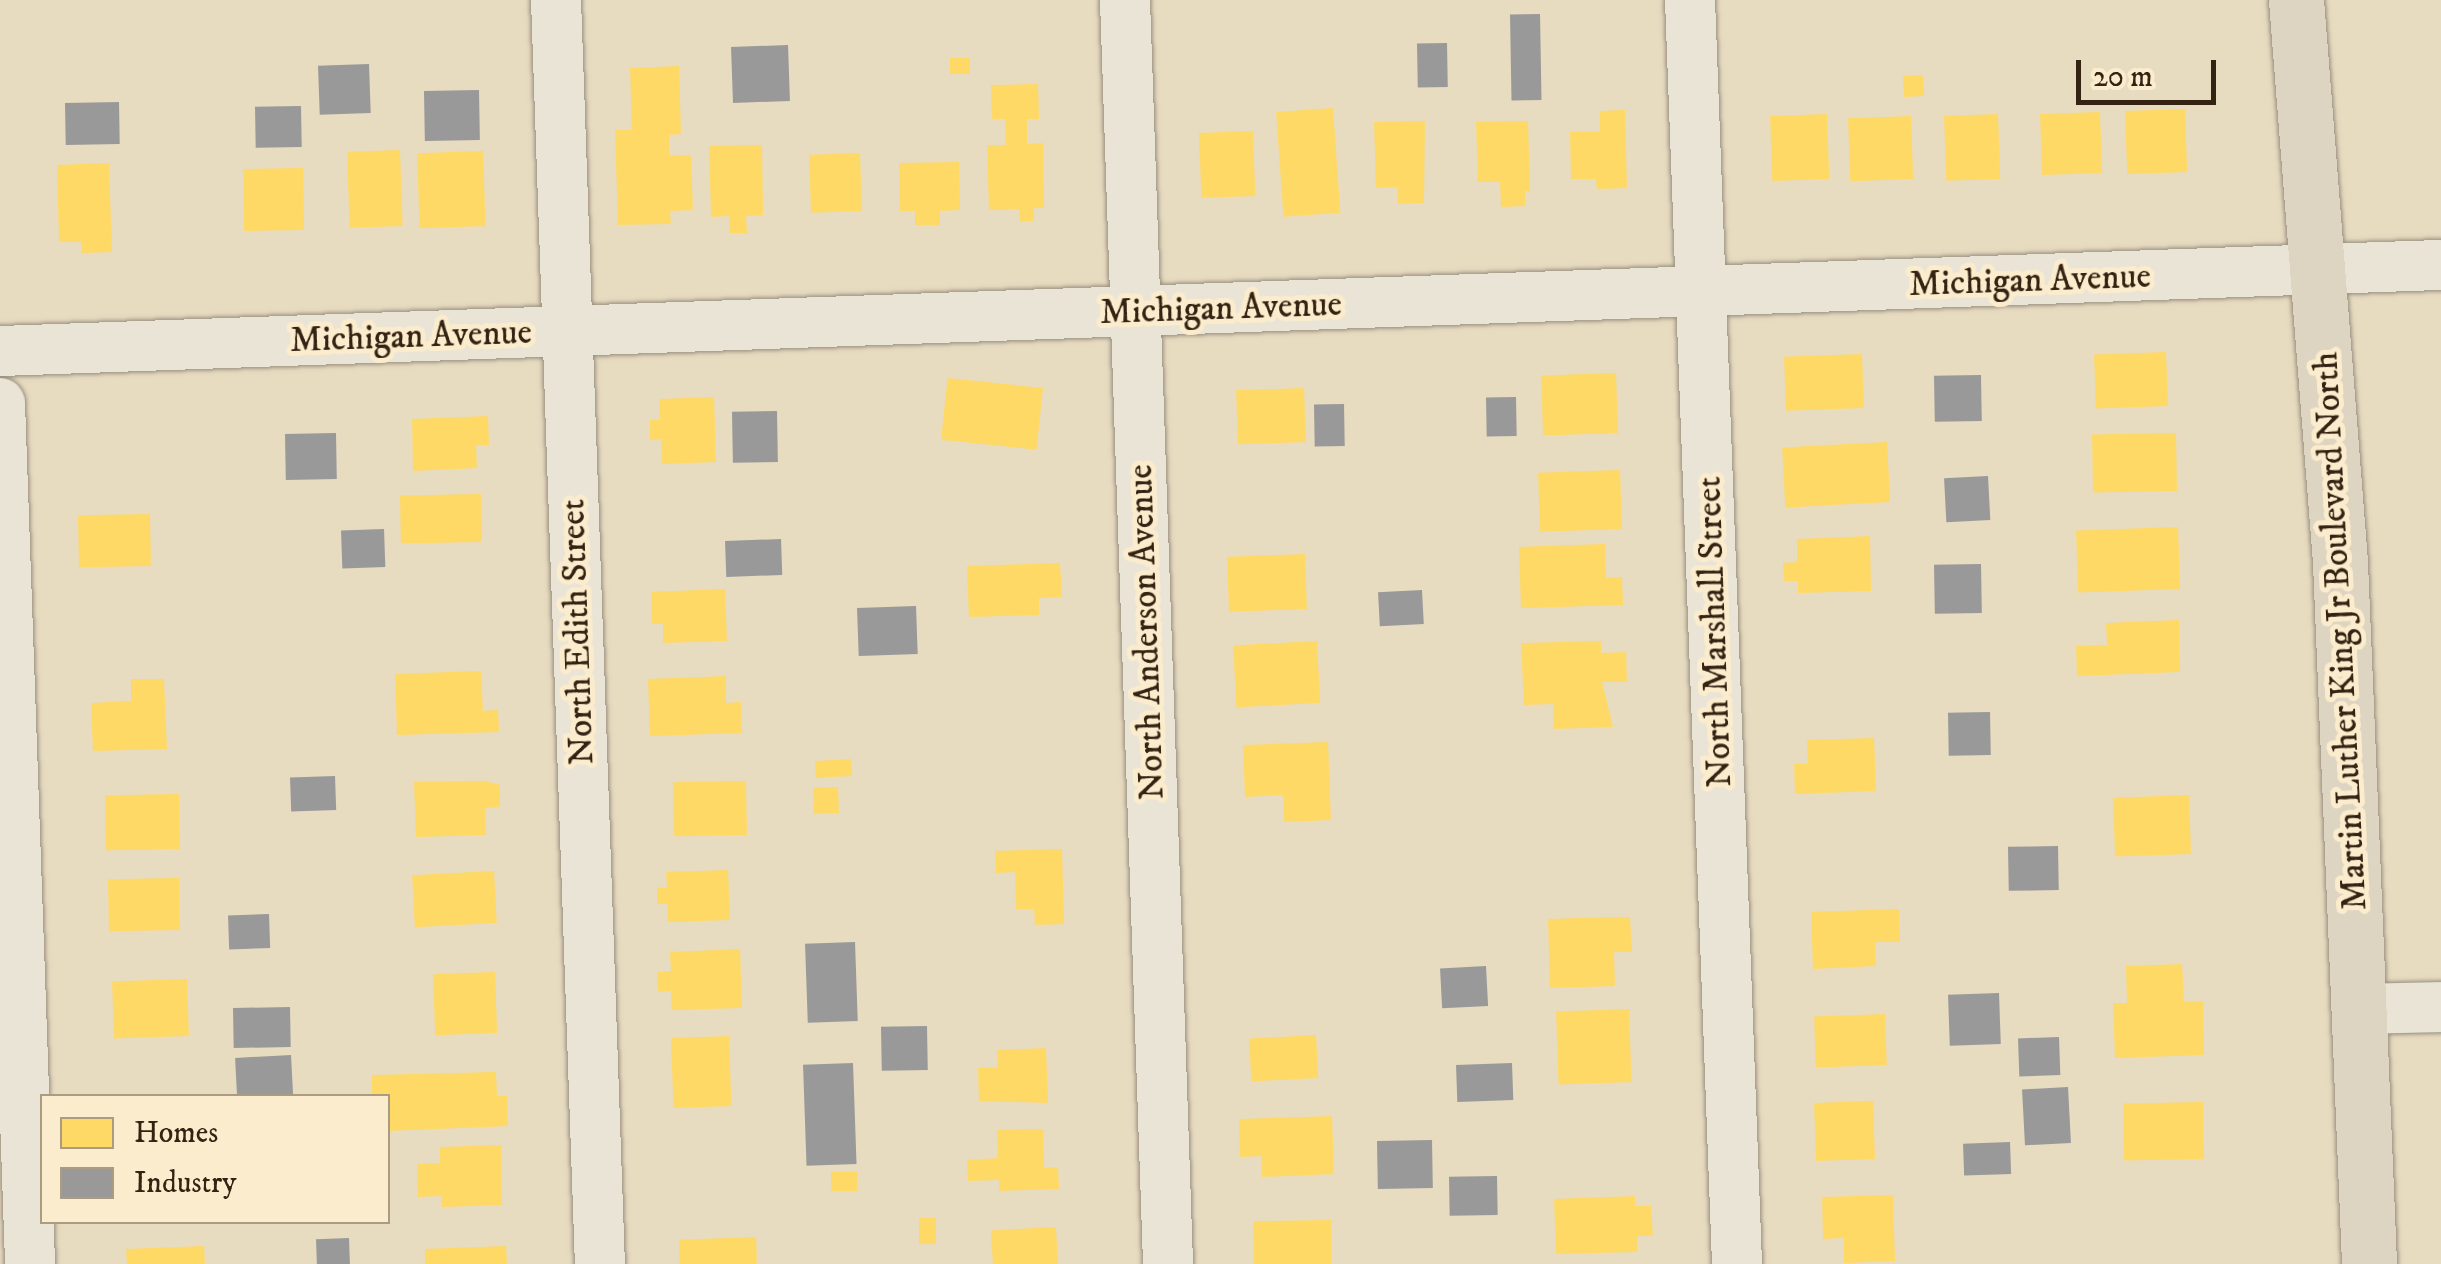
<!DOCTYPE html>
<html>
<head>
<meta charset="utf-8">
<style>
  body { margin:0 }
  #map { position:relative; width:2441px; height:1264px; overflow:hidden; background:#e7dbc0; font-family:"IM FELL DW Pica",serif }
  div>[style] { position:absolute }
  .homes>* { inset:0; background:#ffd966; transform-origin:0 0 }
  .industry>* { inset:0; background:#999; transform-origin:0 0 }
  .roads { filter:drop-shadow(0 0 2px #988f7e) drop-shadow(0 0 2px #988f7e) }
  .minor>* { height:50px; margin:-25px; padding:0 25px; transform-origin:25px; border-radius:25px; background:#eae4d7 }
  .major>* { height:55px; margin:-27.5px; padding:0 27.5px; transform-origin:27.5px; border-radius:27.5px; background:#ded4c2 }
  span { translate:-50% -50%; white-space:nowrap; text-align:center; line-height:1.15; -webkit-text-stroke:10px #faeccc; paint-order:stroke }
  .street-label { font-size:35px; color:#342212 }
  .legend { position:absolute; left:40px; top:1094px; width:350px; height:130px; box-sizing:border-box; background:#faeccc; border:2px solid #ab9b82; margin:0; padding:12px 18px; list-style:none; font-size:30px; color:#342212 }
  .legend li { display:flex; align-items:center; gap:20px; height:50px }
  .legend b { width:50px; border:2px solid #ab9b82 }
  .scale { position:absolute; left:2076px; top:60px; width:140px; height:45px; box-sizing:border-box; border:5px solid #342212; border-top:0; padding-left:12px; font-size:30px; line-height:35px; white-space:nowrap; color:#342212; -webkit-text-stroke:8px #faeccc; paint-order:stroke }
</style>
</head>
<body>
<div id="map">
  <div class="homes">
    <div style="left:970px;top:58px;width:16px;height:20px;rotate:90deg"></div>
    <div style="clip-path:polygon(679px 66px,681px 134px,669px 135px,669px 156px,691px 155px,693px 210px,670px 211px,671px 224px,618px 225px,615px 130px,632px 130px,630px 68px)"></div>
    <div style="left:1923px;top:75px;width:21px;height:20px;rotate:87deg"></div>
    <div style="clip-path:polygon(1038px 84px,1039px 119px,1027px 119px,1027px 144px,1043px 143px,1044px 208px,1034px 208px,1034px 221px,1020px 221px,1019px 209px,989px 210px,987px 145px,1006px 145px,1005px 119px,992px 119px,991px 85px)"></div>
    <div style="left:1333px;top:108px;width:105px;height:57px;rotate:86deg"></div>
    <div style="left:2185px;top:109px;width:63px;height:60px;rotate:88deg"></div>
    <div style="clip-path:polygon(1625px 110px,1627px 188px,1597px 189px,1596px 179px,1571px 179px,1570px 132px,1600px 132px,1600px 111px)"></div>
    <div style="left:2100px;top:112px;width:61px;height:60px;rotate:88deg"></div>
    <div style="left:1827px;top:114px;width:65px;height:57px;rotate:88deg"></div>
    <div style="left:1998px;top:114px;width:65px;height:54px;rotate:88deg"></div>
    <div style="left:1911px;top:116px;width:63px;height:63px;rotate:88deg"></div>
    <div style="clip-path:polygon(1425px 121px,1424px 203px,1398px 204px,1397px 187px,1376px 188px,1374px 122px)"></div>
    <div style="clip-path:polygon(1528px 121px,1530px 191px,1525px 191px,1525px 206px,1501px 207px,1500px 182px,1478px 182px,1476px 122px)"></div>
    <div style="left:1253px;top:131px;width:65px;height:54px;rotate:88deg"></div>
    <div style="clip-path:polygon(762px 145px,763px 215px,746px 216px,747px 233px,730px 233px,729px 216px,711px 217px,709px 146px)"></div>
    <div style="left:400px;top:150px;width:76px;height:53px;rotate:88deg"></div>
    <div style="left:483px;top:151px;width:75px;height:66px;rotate:88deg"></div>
    <div style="left:860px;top:153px;width:58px;height:51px;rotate:88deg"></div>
    <div style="clip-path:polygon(959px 162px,960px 210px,940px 211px,940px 225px,915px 225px,915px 211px,900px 211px,899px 163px)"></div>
    <div style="clip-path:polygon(109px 163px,112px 252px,82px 253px,81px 242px,59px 242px,57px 165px)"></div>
    <div style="left:303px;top:168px;width:62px;height:60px;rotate:89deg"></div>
    <div style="left:2166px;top:352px;width:54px;height:72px;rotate:88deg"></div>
    <div style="left:1862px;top:354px;width:54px;height:78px;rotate:88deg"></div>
    <div style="left:1616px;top:373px;width:60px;height:75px;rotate:88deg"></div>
    <div style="left:1043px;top:388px;width:62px;height:96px;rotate:96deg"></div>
    <div style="left:1304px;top:388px;width:54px;height:68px;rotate:88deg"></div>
    <div style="clip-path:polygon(714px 397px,716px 462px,662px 464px,661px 439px,650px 440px,650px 420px,660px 420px,659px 399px)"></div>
    <div style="clip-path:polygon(488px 416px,489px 445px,476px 445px,477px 468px,413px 471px,412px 419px)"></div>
    <div style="left:2176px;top:433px;width:58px;height:84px;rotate:89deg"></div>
    <div style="left:1887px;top:442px;width:60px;height:105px;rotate:87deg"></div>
    <div style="left:1620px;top:470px;width:59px;height:82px;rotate:88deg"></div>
    <div style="left:481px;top:494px;width:48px;height:81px;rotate:89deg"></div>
    <div style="left:150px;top:514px;width:52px;height:72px;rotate:89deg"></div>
    <div style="left:2178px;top:527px;width:62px;height:102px;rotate:88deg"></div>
    <div style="clip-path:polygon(1870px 536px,1871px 591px,1798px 593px,1798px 581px,1784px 581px,1783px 563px,1797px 562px,1797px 539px)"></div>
    <div style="clip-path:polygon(1605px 544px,1606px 578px,1622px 577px,1623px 605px,1521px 608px,1519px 547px)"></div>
    <div style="left:1305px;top:554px;width:55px;height:78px;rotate:88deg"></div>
    <div style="clip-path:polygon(1060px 563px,1062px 597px,1039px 598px,1039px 615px,969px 617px,967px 566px)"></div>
    <div style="clip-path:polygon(725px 589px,727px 641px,663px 643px,663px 624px,652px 624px,651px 592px)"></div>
    <div style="clip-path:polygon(2179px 620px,2180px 672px,2077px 676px,2076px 646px,2107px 645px,2106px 623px)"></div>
    <div style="left:1317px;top:641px;width:62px;height:84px;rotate:87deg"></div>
    <div style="clip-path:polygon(1601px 641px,1601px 653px,1626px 652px,1627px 682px,1602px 682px,1613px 727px,1554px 729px,1553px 704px,1524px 705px,1521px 643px)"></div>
    <div style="clip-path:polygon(481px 671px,483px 711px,498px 710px,499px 732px,397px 735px,395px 674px)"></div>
    <div style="clip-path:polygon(726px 676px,726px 703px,741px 702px,742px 733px,650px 736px,648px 679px)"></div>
    <div style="clip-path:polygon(131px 679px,164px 679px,167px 749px,93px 751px,91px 703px,131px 701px)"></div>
    <div style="clip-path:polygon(1874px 738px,1876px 791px,1795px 794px,1794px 764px,1808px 764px,1807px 740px)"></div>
    <div style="clip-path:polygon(1328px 742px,1331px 820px,1284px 822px,1283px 795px,1245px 797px,1243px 745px)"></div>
    <div style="left:851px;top:759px;width:17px;height:36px;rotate:87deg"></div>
    <div style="clip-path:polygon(485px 781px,500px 785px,500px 807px,485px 808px,486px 835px,416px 837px,414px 782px)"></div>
    <div style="left:746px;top:781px;width:54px;height:73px;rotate:89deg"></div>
    <div style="left:838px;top:787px;width:26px;height:25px;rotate:88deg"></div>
    <div style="left:179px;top:794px;width:55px;height:74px;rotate:89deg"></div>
    <div style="left:2189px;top:795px;width:59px;height:76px;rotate:88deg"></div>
    <div style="clip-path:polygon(1062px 849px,1064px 924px,1035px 925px,1034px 909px,1016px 909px,1015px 872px,996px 873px,995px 851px)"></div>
    <div style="clip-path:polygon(728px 870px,730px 920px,668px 922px,667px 904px,657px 904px,657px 888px,667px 887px,666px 872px)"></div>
    <div style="left:494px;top:871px;width:52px;height:82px;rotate:87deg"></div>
    <div style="left:179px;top:878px;width:52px;height:71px;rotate:89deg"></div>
    <div style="clip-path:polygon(1899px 909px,1900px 942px,1875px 942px,1876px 966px,1813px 969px,1811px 912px)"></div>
    <div style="clip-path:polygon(1613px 917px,1630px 917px,1632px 952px,1614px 952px,1615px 986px,1550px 988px,1548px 919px)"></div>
    <div style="clip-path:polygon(740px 949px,742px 1008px,672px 1010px,671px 991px,658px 992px,657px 972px,671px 971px,670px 952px)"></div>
    <div style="clip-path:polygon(2182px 964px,2184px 1002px,2203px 1001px,2204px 1055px,2115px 1058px,2113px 1003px,2127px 1003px,2126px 966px)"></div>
    <div style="left:495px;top:972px;width:61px;height:62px;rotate:88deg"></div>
    <div style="left:187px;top:979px;width:57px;height:75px;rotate:88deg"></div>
    <div style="left:1629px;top:1009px;width:73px;height:73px;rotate:88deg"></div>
    <div style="left:1885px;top:1014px;width:51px;height:71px;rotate:88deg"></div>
    <div style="left:1316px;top:1035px;width:43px;height:67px;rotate:87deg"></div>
    <div style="left:729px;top:1036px;width:70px;height:58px;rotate:88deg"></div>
    <div style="clip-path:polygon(1046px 1048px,1048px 1103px,979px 1101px,978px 1068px,998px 1068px,997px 1050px)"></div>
    <div style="clip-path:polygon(496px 1072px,497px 1096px,507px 1096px,508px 1126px,388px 1131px,388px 1096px,372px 1096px,372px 1075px)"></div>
    <div style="left:1873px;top:1101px;width:58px;height:59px;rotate:88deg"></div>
    <div style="left:2203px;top:1102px;width:57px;height:80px;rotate:89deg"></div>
    <div style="clip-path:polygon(1332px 1116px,1334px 1174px,1262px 1177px,1261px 1156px,1240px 1157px,1239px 1119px)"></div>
    <div style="clip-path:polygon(1043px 1129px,1044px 1168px,1058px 1167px,1059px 1189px,999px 1191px,999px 1180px,968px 1181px,967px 1160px,998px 1158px,997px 1130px)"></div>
    <div style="clip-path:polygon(501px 1145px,502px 1205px,442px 1207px,441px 1196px,418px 1197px,417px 1164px,440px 1163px,440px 1147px)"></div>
    <div style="left:857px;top:1172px;width:19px;height:26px;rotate:90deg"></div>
    <div style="clip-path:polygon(1893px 1195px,1895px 1261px,1844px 1263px,1844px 1238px,1823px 1239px,1822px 1197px)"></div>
    <div style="clip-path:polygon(1635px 1196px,1635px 1206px,1651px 1206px,1653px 1236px,1637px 1236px,1637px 1252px,1556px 1254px,1554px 1199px)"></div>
    <div style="left:936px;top:1218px;width:26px;height:17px;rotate:90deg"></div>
    <div style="left:1331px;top:1220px;width:44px;height:78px;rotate:89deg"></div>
    <div style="left:1056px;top:1227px;width:37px;height:65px;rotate:87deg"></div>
    <div style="left:756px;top:1237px;width:27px;height:77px;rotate:88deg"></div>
    <div style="clip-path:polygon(204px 1246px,205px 1264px,127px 1264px,126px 1249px)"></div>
    <div style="clip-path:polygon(506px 1246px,507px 1264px,425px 1264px,425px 1249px)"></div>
  </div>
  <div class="industry">
    <div style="left:1540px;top:14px;width:86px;height:30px;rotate:89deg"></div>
    <div style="left:1447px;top:43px;width:44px;height:30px;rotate:89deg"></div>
    <div style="left:788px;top:45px;width:56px;height:57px;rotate:88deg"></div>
    <div style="left:369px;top:64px;width:49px;height:51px;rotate:88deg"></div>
    <div style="left:479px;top:90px;width:50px;height:55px;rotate:89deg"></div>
    <div style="left:119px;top:102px;width:42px;height:54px;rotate:89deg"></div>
    <div style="left:301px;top:106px;width:41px;height:46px;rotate:89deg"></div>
    <div style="left:1981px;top:375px;width:46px;height:47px;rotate:89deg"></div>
    <div style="left:1516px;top:397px;width:39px;height:30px;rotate:89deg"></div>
    <div style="left:1344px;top:404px;width:42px;height:30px;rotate:89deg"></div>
    <div style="left:777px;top:411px;width:51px;height:45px;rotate:89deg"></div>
    <div style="left:336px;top:433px;width:46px;height:51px;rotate:89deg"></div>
    <div style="left:1988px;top:476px;width:44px;height:44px;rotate:87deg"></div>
    <div style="left:384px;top:529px;width:38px;height:43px;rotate:88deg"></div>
    <div style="left:781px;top:539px;width:36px;height:56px;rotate:88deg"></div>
    <div style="left:1981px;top:564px;width:49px;height:47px;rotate:89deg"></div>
    <div style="left:1422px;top:590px;width:34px;height:44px;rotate:87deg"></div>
    <div style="left:916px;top:606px;width:48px;height:59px;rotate:88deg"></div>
    <div style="left:1990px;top:712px;width:43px;height:42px;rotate:89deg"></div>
    <div style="left:335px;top:776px;width:34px;height:45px;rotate:88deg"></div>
    <div style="left:2058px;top:846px;width:44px;height:50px;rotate:89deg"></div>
    <div style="left:269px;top:914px;width:34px;height:41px;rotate:88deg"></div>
    <div style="left:855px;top:942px;width:79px;height:50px;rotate:88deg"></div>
    <div style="left:1486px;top:966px;width:40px;height:46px;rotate:87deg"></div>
    <div style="left:1999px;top:993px;width:51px;height:51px;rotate:88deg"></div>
    <div style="left:290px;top:1007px;width:40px;height:57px;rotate:89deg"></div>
    <div style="left:927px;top:1026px;width:44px;height:46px;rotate:89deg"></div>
    <div style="left:2059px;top:1037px;width:38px;height:41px;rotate:88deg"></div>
    <div style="left:291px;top:1055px;width:41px;height:56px;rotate:87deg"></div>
    <div style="left:853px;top:1063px;width:101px;height:50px;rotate:88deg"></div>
    <div style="left:1512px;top:1063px;width:37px;height:56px;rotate:88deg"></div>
    <div style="left:2068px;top:1087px;width:56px;height:46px;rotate:87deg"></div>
    <div style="left:1432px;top:1140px;width:48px;height:55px;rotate:89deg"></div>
    <div style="left:2010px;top:1142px;width:32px;height:47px;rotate:88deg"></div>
    <div style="left:1497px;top:1176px;width:39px;height:48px;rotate:89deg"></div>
    <div style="left:349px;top:1238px;width:26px;height:33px;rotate:88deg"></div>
  </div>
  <div class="roads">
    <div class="minor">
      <div style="left:556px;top:0;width:1265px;rotate:88.01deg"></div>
      <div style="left:1125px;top:0;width:1265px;rotate:88.05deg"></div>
      <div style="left:1690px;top:0;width:1265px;rotate:87.87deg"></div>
      <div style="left:0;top:351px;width:2443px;rotate:-2.02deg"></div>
      <div style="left:0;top:403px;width:862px;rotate:88deg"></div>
      <div style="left:2360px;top:1009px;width:81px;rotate:-1.4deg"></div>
    </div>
    <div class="major">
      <div style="left:2296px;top:0;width:564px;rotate:85.52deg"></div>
      <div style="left:2340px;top:562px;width:703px;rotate:87.63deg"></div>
    </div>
  </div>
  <div class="street-label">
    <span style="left:2030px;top:281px;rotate:-2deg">Michigan Avenue</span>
    <span style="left:1221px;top:309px;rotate:-2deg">Michigan Avenue</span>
    <span style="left:411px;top:337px;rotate:-2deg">Michigan Avenue</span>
    <span style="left:2341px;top:631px;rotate:-93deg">Martin Luther King Jr Boulevard North</span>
    <span style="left:578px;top:632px;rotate:-92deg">North Edith Street</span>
    <span style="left:1147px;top:632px;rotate:-92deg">North Anderson Avenue</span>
    <span style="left:1715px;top:632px;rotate:-92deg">North Marshall Street</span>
  </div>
  <ul class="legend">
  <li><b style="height:28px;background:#ffd966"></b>Homes</li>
  <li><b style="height:28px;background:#999"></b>Industry</li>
  </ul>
  <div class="scale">20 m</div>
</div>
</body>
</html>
